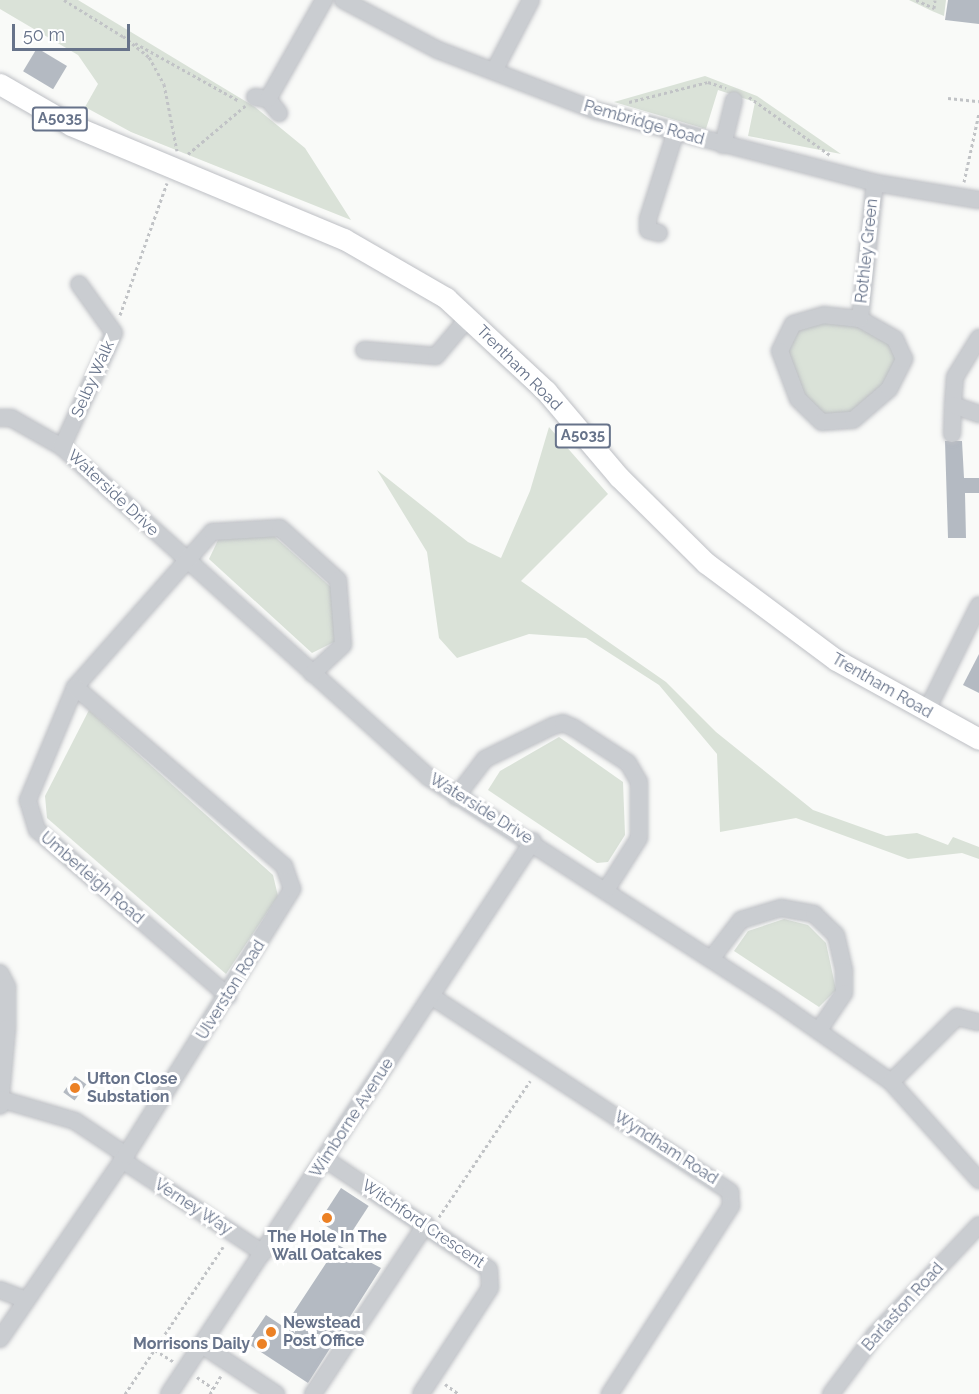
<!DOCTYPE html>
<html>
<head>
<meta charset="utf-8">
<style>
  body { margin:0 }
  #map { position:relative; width:979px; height:1394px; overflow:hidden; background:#f9faf8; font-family:Raleway,sans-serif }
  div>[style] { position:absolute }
  .green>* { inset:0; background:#dae2d8 }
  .building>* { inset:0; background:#b4bac2; transform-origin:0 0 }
  .path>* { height:3px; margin-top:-1.5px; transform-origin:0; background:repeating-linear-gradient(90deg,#c1c3c6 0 3px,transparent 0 6px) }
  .roads { filter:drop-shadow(0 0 2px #bdbfc4) drop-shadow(0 0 2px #bdbfc4) }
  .minor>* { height:16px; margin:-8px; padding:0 8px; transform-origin:8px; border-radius:8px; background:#cacdd1 }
  .major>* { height:21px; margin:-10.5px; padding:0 10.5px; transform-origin:10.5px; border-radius:10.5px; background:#fff }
  .dots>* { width:16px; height:16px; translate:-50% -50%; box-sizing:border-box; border:3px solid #fff; border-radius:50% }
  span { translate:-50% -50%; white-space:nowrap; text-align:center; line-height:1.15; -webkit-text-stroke:6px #fff; paint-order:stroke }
  .shield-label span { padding:2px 4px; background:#fff; border:2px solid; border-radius:4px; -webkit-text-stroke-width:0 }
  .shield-label { font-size:15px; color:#67738a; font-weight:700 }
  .street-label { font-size:16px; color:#67738a }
  .poi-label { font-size:16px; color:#67738a; font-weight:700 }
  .left { translate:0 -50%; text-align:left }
  .right { translate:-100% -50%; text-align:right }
  .scale { position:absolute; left:12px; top:24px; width:118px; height:27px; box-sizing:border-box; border:3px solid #67738a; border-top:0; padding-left:8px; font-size:18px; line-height:21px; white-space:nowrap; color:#67738a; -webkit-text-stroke:4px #fff; paint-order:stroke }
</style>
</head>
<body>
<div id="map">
  <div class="green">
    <div style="clip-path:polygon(0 0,78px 0,255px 107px,305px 148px,351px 220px,131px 132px,85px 107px,98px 84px,78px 55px,0 9px)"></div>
    <div style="clip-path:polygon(909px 0,946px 0,944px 16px,932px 11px)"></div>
    <div style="clip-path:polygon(705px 76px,757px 96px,841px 154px,748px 136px,755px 102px,718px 90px,706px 129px,614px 102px)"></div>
    <div style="clip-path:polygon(825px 318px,859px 323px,892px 341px,898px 372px,852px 417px,823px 418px,801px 397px,784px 351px,796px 327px)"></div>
    <div style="clip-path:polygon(549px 427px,608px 494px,521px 581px,666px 682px,716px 732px,813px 810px,886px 836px,917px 833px,948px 845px,953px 837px,979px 847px,979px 859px,962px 853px,908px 859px,796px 818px,720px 832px,717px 754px,659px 685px,586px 638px,529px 634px,457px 658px,439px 638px,427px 552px,377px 470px,468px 542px,501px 558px,530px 491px)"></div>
    <div style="clip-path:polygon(274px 536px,333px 589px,338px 640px,312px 653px,209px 559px,219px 538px)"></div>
    <div style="clip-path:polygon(89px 710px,273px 875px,278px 896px,226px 974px,47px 818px,45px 796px)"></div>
    <div style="clip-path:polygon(559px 737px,623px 782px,625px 835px,608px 862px,597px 863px,488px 790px,500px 771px)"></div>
    <div style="clip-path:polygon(784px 919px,808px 925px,826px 943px,836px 990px,819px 1007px,734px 951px,748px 931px)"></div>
  </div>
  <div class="building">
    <div style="clip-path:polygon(948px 0,979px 0,979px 24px,945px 20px)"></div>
    <div style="left:37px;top:48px;width:35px;height:27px;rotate:31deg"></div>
    <div style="clip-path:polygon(945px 441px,962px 441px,964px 478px,979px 478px,979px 493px,965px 493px,966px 538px,948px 538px)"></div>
    <div style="clip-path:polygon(979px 654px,979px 693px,963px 685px)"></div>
    <div style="left:75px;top:1076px;width:14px;height:20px;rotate:36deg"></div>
    <div style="left:341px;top:1188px;width:33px;height:40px;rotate:33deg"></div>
    <div style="clip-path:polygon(338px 1245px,381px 1268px,308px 1383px,247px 1343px,266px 1315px,284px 1327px)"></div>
  </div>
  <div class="path">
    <div style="left:64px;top:0;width:70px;rotate:31.7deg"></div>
    <div style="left:916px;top:0;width:20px;rotate:24deg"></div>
    <div style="left:934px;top:8px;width:8px;rotate:-83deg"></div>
    <div style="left:123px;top:36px;width:33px;rotate:39deg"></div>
    <div style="left:149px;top:57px;width:31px;rotate:61deg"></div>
    <div style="left:164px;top:84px;width:68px;rotate:79deg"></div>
    <div style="left:135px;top:43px;width:119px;rotate:29.1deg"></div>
    <div style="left:749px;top:97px;width:100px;rotate:35.6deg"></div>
    <div style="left:948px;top:98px;width:31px;rotate:6deg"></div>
    <div style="left:629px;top:102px;width:81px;rotate:-14.2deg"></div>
    <div style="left:708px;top:82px;width:19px;rotate:18deg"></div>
    <div style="left:188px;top:154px;width:75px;rotate:-40.1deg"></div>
    <div style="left:964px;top:182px;width:71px;rotate:-77.7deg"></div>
    <div style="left:120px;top:315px;width:140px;rotate:-70.4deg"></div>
    <div style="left:439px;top:1217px;width:164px;rotate:-56.2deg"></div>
    <div style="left:155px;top:1350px;width:22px;rotate:32deg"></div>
    <div style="left:197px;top:1377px;width:19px;rotate:35deg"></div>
    <div style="left:445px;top:1384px;width:17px;rotate:36deg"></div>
    <div style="left:125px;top:1394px;width:177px;rotate:-56.3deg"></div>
    <div style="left:210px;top:1394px;width:21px;rotate:-59deg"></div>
  </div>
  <div class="roads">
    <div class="minor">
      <div style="left:343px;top:0;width:107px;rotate:27.8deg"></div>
      <div style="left:438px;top:50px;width:170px;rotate:21deg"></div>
      <div style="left:597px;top:111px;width:287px;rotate:14.5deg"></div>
      <div style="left:875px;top:183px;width:105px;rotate:9.3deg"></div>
      <div style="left:494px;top:71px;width:80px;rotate:-62.5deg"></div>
      <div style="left:255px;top:97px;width:13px;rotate:9deg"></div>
      <div style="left:268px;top:99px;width:18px;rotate:52deg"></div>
      <div style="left:268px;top:99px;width:114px;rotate:-60.5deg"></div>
      <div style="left:723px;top:145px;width:46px;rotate:-76.3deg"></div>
      <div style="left:659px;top:233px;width:11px;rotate:-165deg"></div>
      <div style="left:648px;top:230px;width:11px;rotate:-90deg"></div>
      <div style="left:648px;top:219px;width:89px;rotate:-72.4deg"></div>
      <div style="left:860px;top:319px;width:36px;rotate:-174deg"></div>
      <div style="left:824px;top:315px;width:32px;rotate:164deg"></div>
      <div style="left:793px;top:324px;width:30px;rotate:116deg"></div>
      <div style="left:780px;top:351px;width:51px;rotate:69.4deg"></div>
      <div style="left:798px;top:399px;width:33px;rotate:44deg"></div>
      <div style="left:822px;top:422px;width:31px;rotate:-4deg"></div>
      <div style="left:853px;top:420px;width:48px;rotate:-40.7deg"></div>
      <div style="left:889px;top:389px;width:34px;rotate:-63deg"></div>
      <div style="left:904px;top:359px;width:22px;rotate:-114deg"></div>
      <div style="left:895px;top:339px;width:40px;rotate:-150.3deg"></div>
      <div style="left:860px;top:319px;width:137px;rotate:-83.7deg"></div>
      <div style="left:364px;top:350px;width:72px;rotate:4.8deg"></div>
      <div style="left:436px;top:356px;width:50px;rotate:-49.9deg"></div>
      <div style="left:953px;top:405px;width:28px;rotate:-86deg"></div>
      <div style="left:955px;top:377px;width:46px;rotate:-58.4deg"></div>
      <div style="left:0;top:418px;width:11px"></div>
      <div style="left:11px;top:418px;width:59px;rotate:29.6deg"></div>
      <div style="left:62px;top:447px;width:493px;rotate:42deg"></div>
      <div style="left:428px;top:777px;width:412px;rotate:32.8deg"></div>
      <div style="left:774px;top:1000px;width:143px;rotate:35deg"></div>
      <div style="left:891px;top:1082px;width:132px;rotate:48.1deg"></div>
      <div style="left:952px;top:434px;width:29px;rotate:-88deg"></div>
      <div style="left:953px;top:405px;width:28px;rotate:19deg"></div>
      <div style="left:62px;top:447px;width:125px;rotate:-65.5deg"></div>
      <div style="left:114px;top:333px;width:60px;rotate:-125.5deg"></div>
      <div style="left:926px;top:712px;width:119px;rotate:-63.6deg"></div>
      <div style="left:456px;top:797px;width:48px;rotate:-52.7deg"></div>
      <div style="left:485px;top:759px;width:76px;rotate:-25.9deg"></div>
      <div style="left:553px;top:726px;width:10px;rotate:-17deg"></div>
      <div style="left:563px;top:723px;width:12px;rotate:24deg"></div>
      <div style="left:574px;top:728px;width:64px;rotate:32.9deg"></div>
      <div style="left:628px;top:763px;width:22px;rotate:60deg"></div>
      <div style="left:639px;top:782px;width:56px;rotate:90deg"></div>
      <div style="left:639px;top:838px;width:62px;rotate:122.4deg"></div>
      <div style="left:711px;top:959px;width:49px;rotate:-52.4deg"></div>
      <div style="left:741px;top:920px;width:42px;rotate:-16.7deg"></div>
      <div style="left:781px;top:908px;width:34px;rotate:10deg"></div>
      <div style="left:814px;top:914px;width:30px;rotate:44deg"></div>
      <div style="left:836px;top:935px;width:37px;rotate:77deg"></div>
      <div style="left:844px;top:971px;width:22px;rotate:90deg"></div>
      <div style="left:844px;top:993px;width:45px;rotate:124deg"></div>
      <div style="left:0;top:973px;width:16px;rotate:63deg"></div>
      <div style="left:7px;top:987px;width:41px;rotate:90deg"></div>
      <div style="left:7px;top:1028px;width:78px;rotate:95.1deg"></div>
      <div style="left:228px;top:996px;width:253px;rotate:-139deg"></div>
      <div style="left:37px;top:830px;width:31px;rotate:-107deg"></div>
      <div style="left:28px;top:800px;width:122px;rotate:-67.4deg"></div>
      <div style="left:75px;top:687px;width:207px;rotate:-48.5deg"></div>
      <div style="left:212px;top:532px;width:68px;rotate:-3.4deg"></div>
      <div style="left:280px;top:528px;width:78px;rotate:41.9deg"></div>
      <div style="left:338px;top:580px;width:65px;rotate:85.6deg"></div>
      <div style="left:343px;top:645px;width:42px;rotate:136.9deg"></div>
      <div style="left:431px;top:996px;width:358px;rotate:33.2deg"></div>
      <div style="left:730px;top:1192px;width:14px;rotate:86deg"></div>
      <div style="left:731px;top:1206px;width:224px;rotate:122.8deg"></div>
      <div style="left:891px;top:1082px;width:93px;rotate:-44.6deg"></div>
      <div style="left:957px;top:1017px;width:21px;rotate:14deg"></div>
      <div style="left:0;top:1099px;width:78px;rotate:16.3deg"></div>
      <div style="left:75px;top:1121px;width:61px;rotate:33.7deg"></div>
      <div style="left:325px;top:1159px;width:197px;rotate:33.9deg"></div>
      <div style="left:489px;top:1269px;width:19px;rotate:87deg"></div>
      <div style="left:490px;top:1288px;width:126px;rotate:123.1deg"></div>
      <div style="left:122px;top:1160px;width:169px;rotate:33.4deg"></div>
      <div style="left:0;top:1290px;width:28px;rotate:21deg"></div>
      <div style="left:0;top:1339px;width:223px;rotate:-55.6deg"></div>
      <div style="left:126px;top:1155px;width:314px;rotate:-58deg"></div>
      <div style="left:292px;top:889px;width:24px;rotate:-109deg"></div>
      <div style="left:284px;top:866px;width:275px;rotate:-139.4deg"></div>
      <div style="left:202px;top:1345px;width:89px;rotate:33.5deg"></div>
      <div style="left:169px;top:1394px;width:662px;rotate:-56.65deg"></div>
      <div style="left:313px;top:1394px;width:204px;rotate:-56.4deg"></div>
      <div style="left:831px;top:1394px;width:74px;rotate:-53.3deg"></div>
      <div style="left:875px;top:1335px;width:151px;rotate:-46.6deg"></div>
    </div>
    <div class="major">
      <div style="left:0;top:84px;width:82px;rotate:30deg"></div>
      <div style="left:71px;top:125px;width:296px;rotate:22.7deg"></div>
      <div style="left:344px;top:239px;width:118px;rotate:30deg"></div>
      <div style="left:446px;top:298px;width:137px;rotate:42.9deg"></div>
      <div style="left:546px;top:391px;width:113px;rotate:49.7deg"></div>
      <div style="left:619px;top:477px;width:122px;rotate:44.7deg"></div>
      <div style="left:706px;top:563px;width:162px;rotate:36.7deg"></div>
      <div style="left:836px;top:660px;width:163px;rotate:28.9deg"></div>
    </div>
  </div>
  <div class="dots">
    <div style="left:75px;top:1088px;background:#ec8125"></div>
    <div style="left:327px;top:1218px;background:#ec8125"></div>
    <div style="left:271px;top:1332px;background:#ec8125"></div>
    <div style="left:262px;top:1344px;background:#ec8125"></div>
  </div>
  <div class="shield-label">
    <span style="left:60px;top:119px">A5035</span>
    <span style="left:583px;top:436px">A5035</span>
  </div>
  <div class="street-label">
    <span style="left:644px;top:123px;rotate:16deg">Pembridge Road</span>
    <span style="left:867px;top:251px;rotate:-84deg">Rothley Green</span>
    <span style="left:519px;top:368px;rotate:45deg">Trentham Road</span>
    <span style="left:93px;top:379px;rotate:-66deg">Selby Walk</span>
    <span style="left:113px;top:493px;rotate:43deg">Waterside Drive</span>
    <span style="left:882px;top:686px;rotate:30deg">Trentham Road</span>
    <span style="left:481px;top:809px;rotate:32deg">Waterside Drive</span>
    <span style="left:92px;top:878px;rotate:41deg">Umberleigh Road</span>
    <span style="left:231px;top:990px;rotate:-58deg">Ulverston Road</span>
    <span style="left:352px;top:1118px;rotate:-57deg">Wimborne Avenue</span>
    <span style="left:666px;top:1148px;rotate:33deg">Wyndham Road</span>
    <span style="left:193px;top:1207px;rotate:33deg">Verney Way</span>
    <span style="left:423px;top:1224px;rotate:34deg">Witchford Crescent</span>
    <span style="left:903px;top:1307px;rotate:-48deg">Barlaston Road</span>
  </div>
  <div class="poi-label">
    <span class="left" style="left:87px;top:1088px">Ufton Close<br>Substation</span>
    <span style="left:327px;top:1246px">The Hole In The<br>Wall Oatcakes</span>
    <span class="left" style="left:283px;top:1332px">Newstead<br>Post Office</span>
    <span class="right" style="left:250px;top:1344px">Morrisons Daily</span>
  </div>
  <div class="scale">50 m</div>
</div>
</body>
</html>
